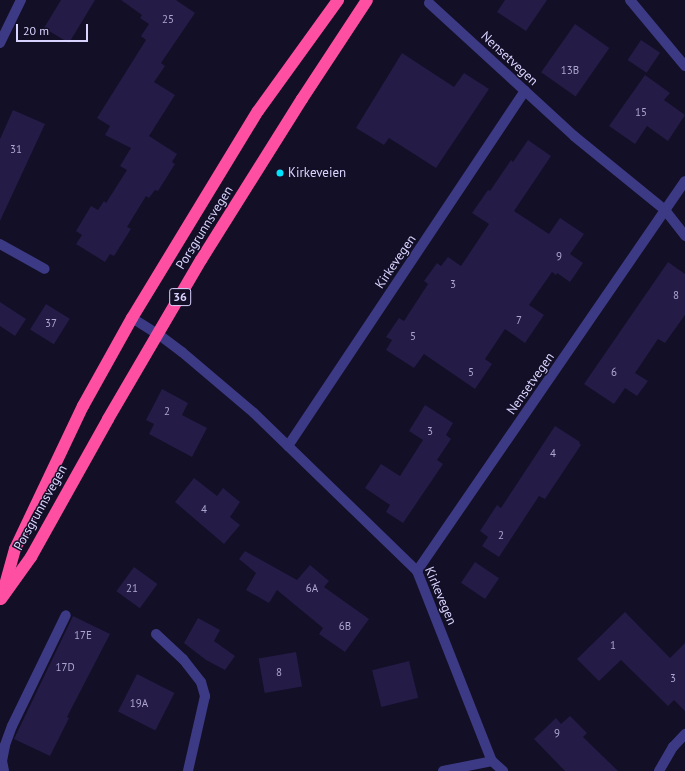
<!DOCTYPE html>
<html>
<head>
<meta charset="utf-8">
<style>
  body { margin:0 }
  #map { position:relative; width:685px; height:771px; overflow:hidden; background:#130f26; font-family:"PT Sans",sans-serif }
  div>[style] { position:absolute }
  .building>* { inset:0; background:#241b47; transform-origin:0 0 }
  .minor>* { height:10px; margin:-5px; padding:0 5px; transform-origin:5px; border-radius:5px; background:#3d3a85 }
  .highway>* { height:12px; margin:-6px; padding:0 6px; transform-origin:6px; border-radius:6px; background:#ff4fa3 }
  .dots>* { width:11px; height:11px; translate:-50% -50%; box-sizing:border-box; border:2px solid #130f26; border-radius:50% }
  span { translate:-50% -50%; white-space:nowrap; text-align:center; line-height:1.15; -webkit-text-stroke:3px #130f26; paint-order:stroke }
  .number-label { font-size:11px; color:#aca6d1 }
  .number-label span { -webkit-text-stroke-width:0 }
  .shield-label span { padding:1px 3px; background:#130f26; border:1px solid; border-radius:3px; -webkit-text-stroke-width:0 }
  .shield-label { font-size:12px; color:#d9d4ff; font-weight:700 }
  .street-label { font-size:13px; color:#d9d4ff }
  .poi-label { font-size:13px; color:#d9d4ff }
  .left { translate:0 -50%; text-align:left }
  .scale { position:absolute; left:16px; top:24px; width:72px; height:18px; box-sizing:border-box; border:2px solid #d9d4ff; border-top:0; padding-left:5px; font-size:12px; line-height:14px; white-space:nowrap; color:#d9d4ff; -webkit-text-stroke:3px #130f26; paint-order:stroke }
</style>
</head>
<body>
<div id="map">
  <div class="building">
    <div style="clip-path:polygon(61px 0,95px 0,69px 43px,44px 28px)"></div>
    <div style="clip-path:polygon(121px 0,176px 0,195px 13px,161px 63px,165px 66px,154px 82px,175px 95px,149px 136px,177px 154px,172px 162px,175px 164px,158px 191px,155px 190px,149px 198px,146px 196px,127px 227px,131px 229px,114px 256px,110px 254px,105px 262px,76px 244px,82px 235px,76px 231px,91px 206px,98px 210px,104px 201px,106px 203px,127px 170px,120px 166px,131px 148px,105px 135px,110px 126px,97px 118px,146px 40px,141px 36px,149px 24px,140px 18px,142px 15px)"></div>
    <div style="clip-path:polygon(505px 0,547px 0,526px 31px,497px 12px)"></div>
    <div style="left:575px;top:24px;width:42px;height:59px;rotate:35deg"></div>
    <div style="left:641px;top:40px;width:23px;height:24px;rotate:34deg"></div>
    <div style="clip-path:polygon(402px 53px,454px 87px,464px 73px,489px 89px,436px 168px,389px 138px,384px 145px,356px 128px)"></div>
    <div style="clip-path:polygon(645px 75px,670px 93px,664px 100px,685px 115px,668px 141px,647px 126px,635px 144px,609px 126px)"></div>
    <div style="clip-path:polygon(13px 110px,45px 124px,0 221px,0 139px)"></div>
    <div style="clip-path:polygon(528px 140px,551px 156px,514px 211px,549px 234px,560px 218px,584px 234px,570px 254px,583px 263px,570px 282px,557px 273px,556px 275px,552px 272px,529px 305px,544px 315px,525px 343px,505px 329px,485px 359px,492px 364px,475px 389px,424px 354px,414px 368px,386px 350px,392px 340px,386px 337px,399px 318px,404px 321px,428px 284px,424px 281px,437px 263px,441px 266px,448px 257px,461px 266px,489px 224px,472px 213px,488px 190px,490px 191px,511px 160px,513px 162px)"></div>
    <div style="clip-path:polygon(668px 262px,685px 274px,685px 315px,665px 343px,658px 339px,635px 373px,648px 381px,637px 396px,625px 388px,614px 404px,584px 384px)"></div>
    <div style="clip-path:polygon(0 302px,26px 319px,15px 336px,0 326px)"></div>
    <div style="left:46px;top:304px;width:28px;height:30px;rotate:32deg"></div>
    <div style="clip-path:polygon(162px 389px,188px 403px,182px 415px,207px 428px,192px 457px,149px 434px,154px 424px,146px 420px)"></div>
    <div style="clip-path:polygon(425px 405px,453px 423px,446px 435px,451px 439px,437px 460px,443px 464px,403px 523px,386px 512px,390px 505px,365px 488px,381px 464px,400px 476px,423px 440px,409px 431px)"></div>
    <div style="clip-path:polygon(555px 426px,580px 442px,579px 443px,581px 445px,545px 499px,539px 496px,499px 557px,482px 546px,488px 537px,480px 531px,497px 505px,501px 508px)"></div>
    <div style="clip-path:polygon(194px 478px,217px 496px,223px 488px,240px 502px,230px 517px,240px 525px,224px 544px,175px 502px)"></div>
    <div style="clip-path:polygon(245px 551px,297px 580px,310px 565px,329px 581px,324px 587px,369px 619px,345px 652px,319px 634px,323px 628px,277px 590px,269px 603px,246px 590px,256px 573px,239px 559px)"></div>
    <div style="left:475px;top:562px;width:29px;height:25px;rotate:34deg"></div>
    <div style="left:134px;top:567px;width:29px;height:30px;rotate:36deg"></div>
    <div style="clip-path:polygon(625px 612px,670px 658px,685px 643px,685px 711px,674px 700px,668px 706px,621px 660px,599px 681px,577px 659px)"></div>
    <div style="clip-path:polygon(73px 616px,110px 634px,67px 717px,69px 718px,50px 756px,14px 739px)"></div>
    <div style="clip-path:polygon(198px 618px,220px 630px,214px 641px,235px 656px,225px 670px,206px 660px,184px 643px)"></div>
    <div style="left:296px;top:652px;width:35px;height:38px;rotate:80deg"></div>
    <div style="left:409px;top:661px;width:38px;height:38px;rotate:76deg"></div>
    <div style="left:137px;top:674px;width:42px;height:42px;rotate:27deg"></div>
    <div style="clip-path:polygon(570px 716px,587px 733px,583px 737px,618px 771px,565px 771px,534px 739px,556px 718px,561px 724px)"></div>
  </div>
  <div class="minor">
    <div style="left:630px;top:0;width:86px;rotate:50.2deg"></div>
    <div style="left:429px;top:3px;width:197px;rotate:42.5deg"></div>
    <div style="left:574px;top:136px;width:117px;rotate:39.1deg"></div>
    <div style="left:665px;top:210px;width:33px;rotate:52deg"></div>
    <div style="left:0;top:43px;width:48px;rotate:-64deg"></div>
    <div style="left:0;top:244px;width:51px;rotate:29.1deg"></div>
    <div style="left:132px;top:318px;width:31px;rotate:32deg"></div>
    <div style="left:158px;top:334px;width:30px;rotate:37deg"></div>
    <div style="left:182px;top:352px;width:94px;rotate:40.3deg"></div>
    <div style="left:254px;top:413px;width:227px;rotate:44.1deg"></div>
    <div style="left:417px;top:571px;width:204px;rotate:68.5deg"></div>
    <div style="left:492px;top:761px;width:15px;rotate:42deg"></div>
    <div style="left:288px;top:446px;width:427px;rotate:-56.3deg"></div>
    <div style="left:417px;top:571px;width:473px;rotate:-55.5deg"></div>
    <div style="left:156px;top:634px;width:37px;rotate:43deg"></div>
    <div style="left:183px;top:659px;width:29px;rotate:52deg"></div>
    <div style="left:201px;top:682px;width:15px;rotate:74deg"></div>
    <div style="left:205px;top:696px;width:77px;rotate:102.8deg"></div>
    <div style="left:4px;top:771px;width:10px;rotate:-101deg"></div>
    <div style="left:2px;top:761px;width:16px;rotate:-79deg"></div>
    <div style="left:5px;top:745px;width:20px;rotate:-70deg"></div>
    <div style="left:12px;top:726px;width:123px;rotate:-64.1deg"></div>
    <div style="left:443px;top:771px;width:50px;rotate:-11.5deg"></div>
    <div style="left:659px;top:771px;width:28px;rotate:-60deg"></div>
    <div style="left:673px;top:747px;width:18px;rotate:-47deg"></div>
  </div>
  <div class="highway">
    <div style="left:3px;top:592px;width:45px;rotate:-74.4deg"></div>
    <div style="left:15px;top:549px;width:158px;rotate:-64.6deg"></div>
    <div style="left:83px;top:406px;width:101px;rotate:-60.9deg"></div>
    <div style="left:132px;top:318px;width:242px;rotate:-58.7deg"></div>
    <div style="left:258px;top:111px;width:137px;rotate:-54.2deg"></div>
    <div style="left:1px;top:599px;width:52px;rotate:-54.5deg"></div>
    <div style="left:31px;top:557px;width:158px;rotate:-60.8deg"></div>
    <div style="left:108px;top:419px;width:184px;rotate:-59.7deg"></div>
    <div style="left:201px;top:260px;width:190px;rotate:-57.9deg"></div>
    <div style="left:302px;top:99px;width:118px;rotate:-56.7deg"></div>
  </div>
  <div class="dots">
    <div style="left:280px;top:173px;background:#00e5ff"></div>
  </div>
  <div class="number-label">
    <span style="left:168px;top:19px">25</span>
    <span style="left:570px;top:70px">13B</span>
    <span style="left:641px;top:112px">15</span>
    <span style="left:16px;top:149px">31</span>
    <span style="left:559px;top:256px">9</span>
    <span style="left:453px;top:284px">3</span>
    <span style="left:676px;top:295px">8</span>
    <span style="left:519px;top:320px">7</span>
    <span style="left:51px;top:323px">37</span>
    <span style="left:413px;top:336px">5</span>
    <span style="left:471px;top:372px">5</span>
    <span style="left:614px;top:372px">6</span>
    <span style="left:167px;top:411px">2</span>
    <span style="left:430px;top:431px">3</span>
    <span style="left:553px;top:453px">4</span>
    <span style="left:204px;top:509px">4</span>
    <span style="left:501px;top:535px">2</span>
    <span style="left:132px;top:588px">21</span>
    <span style="left:312px;top:588px">6A</span>
    <span style="left:345px;top:626px">6B</span>
    <span style="left:83px;top:635px">17E</span>
    <span style="left:613px;top:645px">1</span>
    <span style="left:65px;top:667px">17D</span>
    <span style="left:279px;top:672px">8</span>
    <span style="left:673px;top:678px">3</span>
    <span style="left:139px;top:703px">19A</span>
    <span style="left:557px;top:733px">9</span>
  </div>
  <div class="shield-label">
    <span style="left:180px;top:297px">36</span>
  </div>
  <div class="street-label">
    <span style="left:509px;top:59px;rotate:43deg">Nensetvegen</span>
    <span style="left:205px;top:228px;rotate:-58deg">Porsgrunnsvegen</span>
    <span style="left:396px;top:262px;rotate:-56deg">Kirkevegen</span>
    <span style="left:531px;top:384px;rotate:-55deg">Nensetvegen</span>
    <span style="left:41px;top:508px;rotate:-61deg">Porsgrunnsvegen</span>
    <span style="left:440px;top:596px;rotate:67deg">Kirkevegen</span>
  </div>
  <div class="poi-label">
    <span class="left" style="left:288px;top:173px">Kirkeveien</span>
  </div>
  <div class="scale">20 m</div>
</div>
</body>
</html>
